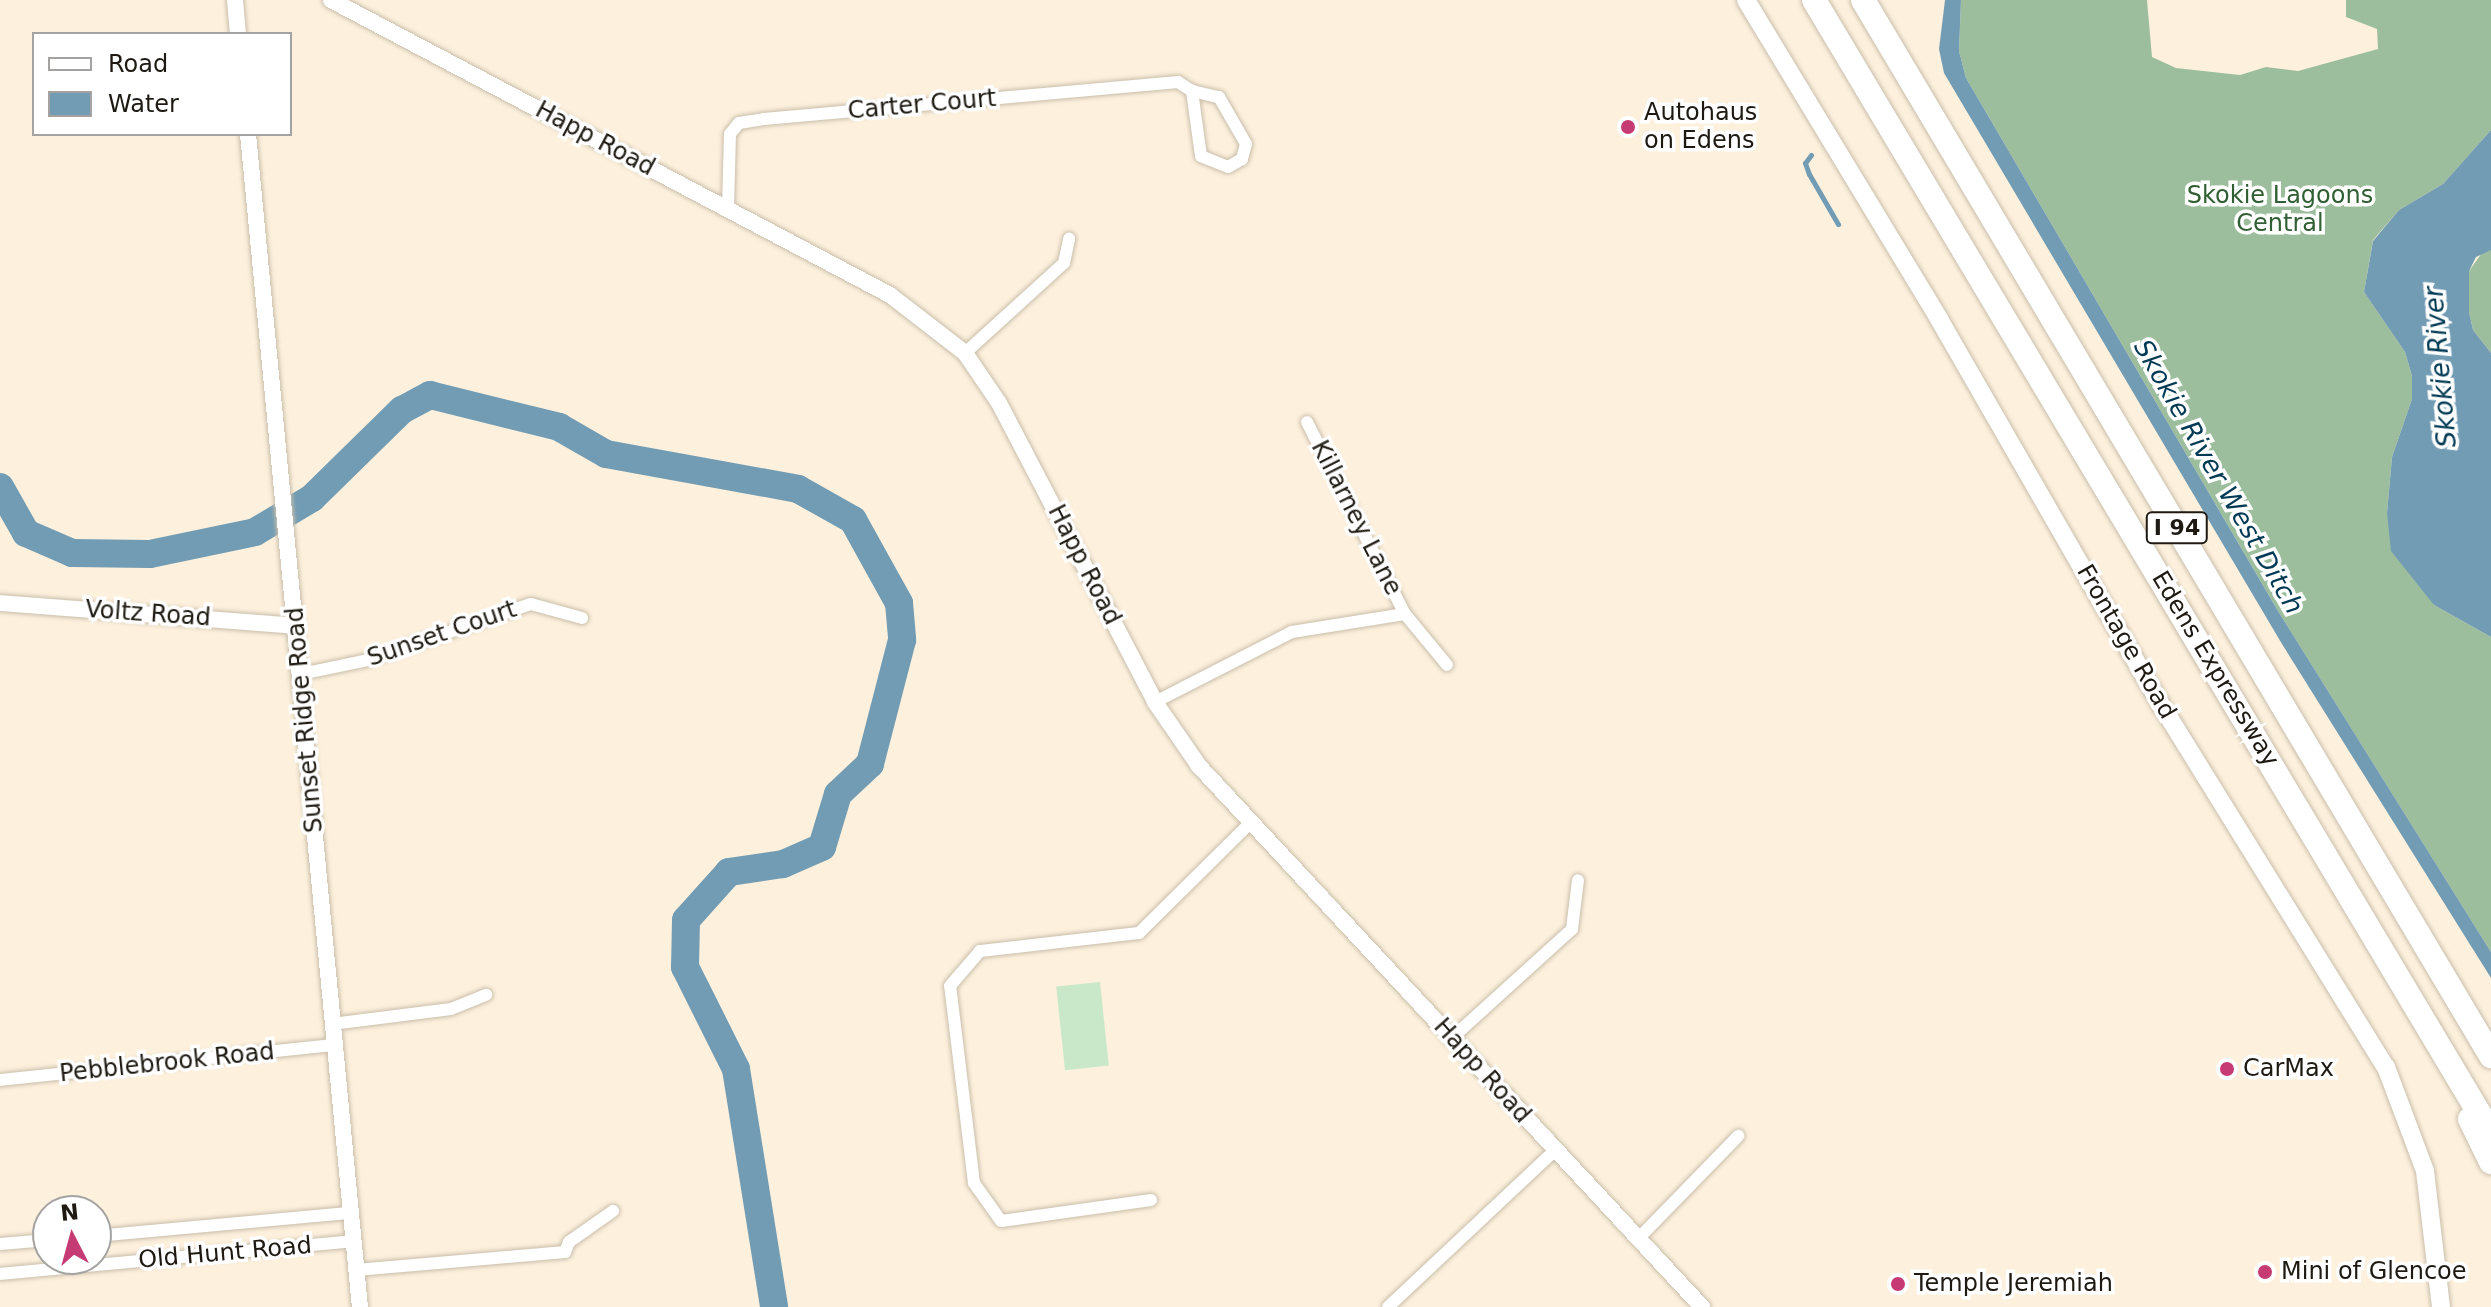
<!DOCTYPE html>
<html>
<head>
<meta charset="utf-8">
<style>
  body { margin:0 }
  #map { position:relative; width:2491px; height:1307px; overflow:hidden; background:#fdf1dd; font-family:"DejaVu Sans",sans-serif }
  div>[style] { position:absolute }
  .green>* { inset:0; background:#c9e7c9; transform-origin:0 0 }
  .forest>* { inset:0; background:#9dbe9d }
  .water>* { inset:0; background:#729cb4 }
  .stream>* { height:5px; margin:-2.5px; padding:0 2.5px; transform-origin:2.5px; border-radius:2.5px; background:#729cb4 }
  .river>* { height:28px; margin:-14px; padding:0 14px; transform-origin:14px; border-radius:14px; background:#729cb4 }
  .roads { filter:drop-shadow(0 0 2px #c9beab) drop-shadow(0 0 2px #c9beab) }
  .minor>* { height:12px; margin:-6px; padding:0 6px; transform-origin:6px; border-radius:6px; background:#fff }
  .tertiary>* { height:16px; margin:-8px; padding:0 8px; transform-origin:8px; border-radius:8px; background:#fff }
  .secondary>* { height:18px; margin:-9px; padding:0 9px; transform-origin:9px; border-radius:9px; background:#fff }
  .motorway>* { height:24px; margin:-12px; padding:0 12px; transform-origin:12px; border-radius:12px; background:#fff }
  .dots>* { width:22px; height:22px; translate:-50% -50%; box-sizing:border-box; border:4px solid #fff; border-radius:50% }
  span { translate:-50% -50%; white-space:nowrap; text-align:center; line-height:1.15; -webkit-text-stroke:7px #fff; paint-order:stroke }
  .shield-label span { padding:2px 6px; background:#fff; border:2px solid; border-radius:6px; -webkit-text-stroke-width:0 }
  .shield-label { font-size:22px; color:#1e1a13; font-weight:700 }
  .street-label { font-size:24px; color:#1e1a13 }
  .poi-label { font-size:24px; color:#1e1a13 }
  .left { translate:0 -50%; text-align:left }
  .park-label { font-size:24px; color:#305f33 }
  .water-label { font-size:26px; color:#003953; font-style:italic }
  .legend { position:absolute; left:32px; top:32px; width:260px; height:104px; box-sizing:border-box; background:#fff; border:2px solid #a5a3a1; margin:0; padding:10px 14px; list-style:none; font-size:24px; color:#1e1a13 }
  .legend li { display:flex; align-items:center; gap:16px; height:40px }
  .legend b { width:40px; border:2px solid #a5a3a1 }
  .north { position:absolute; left:32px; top:1195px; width:80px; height:80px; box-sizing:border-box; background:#fff; border:2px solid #a5a3a1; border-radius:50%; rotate:354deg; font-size:22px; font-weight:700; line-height:32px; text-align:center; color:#1e1a13 }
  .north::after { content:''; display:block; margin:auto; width:28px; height:36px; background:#c63b73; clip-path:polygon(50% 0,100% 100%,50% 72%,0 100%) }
</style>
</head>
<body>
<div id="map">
  <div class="green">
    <div style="left:1100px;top:982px;width:84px;height:44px;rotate:84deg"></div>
  </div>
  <div class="forest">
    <div style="clip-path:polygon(1961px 0,2147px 0,2152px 57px,2176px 68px,2240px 75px,2266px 67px,2298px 71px,2378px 49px,2377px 29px,2346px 17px,2346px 0,2491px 0,2491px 130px,2443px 184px,2399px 210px,2373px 240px,2364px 292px,2405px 352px,2412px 376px,2412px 399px,2392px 457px,2387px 513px,2434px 605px,2491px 637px,2491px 952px,2278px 611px,1966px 78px,1959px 51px)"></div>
    <div style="clip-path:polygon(2484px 250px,2491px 250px,2491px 353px,2473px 330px,2469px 312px,2469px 271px)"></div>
  </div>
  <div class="water">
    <div style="clip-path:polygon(1945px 0,1961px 0,1959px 51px,1966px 78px,2278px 611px,2491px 952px,2491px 978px,2282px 644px,1944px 73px,1939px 49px)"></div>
    <div style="clip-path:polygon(2491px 130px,2491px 250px,2476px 257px,2469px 271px,2469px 312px,2473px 330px,2491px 353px,2491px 637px,2434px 605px,2391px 551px,2387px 513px,2392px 457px,2412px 399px,2412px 376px,2405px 352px,2364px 292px,2373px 241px,2399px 210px,2443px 184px)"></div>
  </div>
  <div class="stream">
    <div style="left:1811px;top:155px;width:10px;rotate:127deg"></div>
    <div style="left:1805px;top:163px;width:12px;rotate:70deg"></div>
    <div style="left:1809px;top:174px;width:58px;rotate:59.9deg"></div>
  </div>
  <div class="river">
    <div style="left:0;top:487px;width:53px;rotate:60.5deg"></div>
    <div style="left:26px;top:533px;width:50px;rotate:23.5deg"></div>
    <div style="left:72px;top:553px;width:78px;rotate:0.7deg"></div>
    <div style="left:150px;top:554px;width:107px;rotate:-11.8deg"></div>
    <div style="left:255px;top:532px;width:66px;rotate:-30.8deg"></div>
    <div style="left:312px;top:498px;width:126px;rotate:-44.4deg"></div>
    <div style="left:402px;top:410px;width:32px;rotate:-28deg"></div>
    <div style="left:430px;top:395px;width:133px;rotate:13.9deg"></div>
    <div style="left:559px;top:427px;width:54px;rotate:29.9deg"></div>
    <div style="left:606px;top:454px;width:195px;rotate:10.3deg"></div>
    <div style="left:798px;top:489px;width:63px;rotate:29.4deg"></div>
    <div style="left:853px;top:520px;width:95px;rotate:61deg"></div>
    <div style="left:899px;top:603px;width:37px;rotate:85deg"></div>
    <div style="left:902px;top:640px;width:128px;rotate:104.5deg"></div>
    <div style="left:870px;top:764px;width:44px;rotate:136.8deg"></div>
    <div style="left:838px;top:794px;width:55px;rotate:106.8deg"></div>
    <div style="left:822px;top:847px;width:43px;rotate:156.4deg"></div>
    <div style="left:783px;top:864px;width:55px;rotate:171.6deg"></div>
    <div style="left:729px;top:872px;width:64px;rotate:131.9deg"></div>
    <div style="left:686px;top:920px;width:47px;rotate:91.2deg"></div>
    <div style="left:685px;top:967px;width:114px;rotate:63.4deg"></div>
    <div style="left:736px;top:1069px;width:241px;rotate:80.9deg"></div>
  </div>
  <div class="roads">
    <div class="minor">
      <div style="left:728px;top:209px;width:75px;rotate:-88.5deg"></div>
      <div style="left:730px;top:134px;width:14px;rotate:-51deg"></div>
      <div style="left:739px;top:123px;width:25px;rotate:-9deg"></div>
      <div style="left:764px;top:119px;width:416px;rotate:-5.1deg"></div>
      <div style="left:1178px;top:82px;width:17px;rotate:33deg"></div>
      <div style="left:1192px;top:91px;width:28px;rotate:13deg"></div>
      <div style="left:1219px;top:97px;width:54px;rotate:60.1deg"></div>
      <div style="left:1246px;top:144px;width:16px;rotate:105deg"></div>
      <div style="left:1242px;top:159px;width:16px;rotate:150deg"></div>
      <div style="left:1228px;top:167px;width:29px;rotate:-158deg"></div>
      <div style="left:1201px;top:156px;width:66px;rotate:-97.9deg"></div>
      <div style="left:965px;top:353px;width:134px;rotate:-42.3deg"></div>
      <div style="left:1064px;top:263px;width:25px;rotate:-78deg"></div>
      <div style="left:1307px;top:422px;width:216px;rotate:63deg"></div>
      <div style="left:1405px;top:614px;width:66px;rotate:50.5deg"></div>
      <div style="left:301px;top:674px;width:68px;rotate:-11.8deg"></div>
      <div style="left:368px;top:660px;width:172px;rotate:-19deg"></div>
      <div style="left:531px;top:604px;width:53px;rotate:15.4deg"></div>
      <div style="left:1155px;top:702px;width:154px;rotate:-27.1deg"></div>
      <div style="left:1292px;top:632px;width:114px;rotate:-9.1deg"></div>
      <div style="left:332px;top:1024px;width:120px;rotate:-7.2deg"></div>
      <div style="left:451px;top:1009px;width:38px;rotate:-22deg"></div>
      <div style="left:1453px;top:1037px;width:161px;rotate:-42.2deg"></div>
      <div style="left:1572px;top:929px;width:49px;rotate:-83deg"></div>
      <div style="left:0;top:1080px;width:336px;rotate:-6deg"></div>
      <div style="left:1151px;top:1200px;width:151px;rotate:172deg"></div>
      <div style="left:1001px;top:1221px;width:47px;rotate:-125.4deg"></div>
      <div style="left:974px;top:1183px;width:198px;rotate:-96.9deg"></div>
      <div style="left:950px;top:986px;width:46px;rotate:-49.4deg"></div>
      <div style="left:980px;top:951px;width:160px;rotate:-6.5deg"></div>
      <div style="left:1139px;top:933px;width:155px;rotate:-44.7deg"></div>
      <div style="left:96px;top:1236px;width:256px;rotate:-5.2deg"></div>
      <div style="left:1638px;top:1239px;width:144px;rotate:-45.8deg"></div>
      <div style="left:0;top:1244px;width:48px;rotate:-4.8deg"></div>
      <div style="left:356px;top:1270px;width:210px;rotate:-4.9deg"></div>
      <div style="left:565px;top:1252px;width:11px;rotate:-68deg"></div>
      <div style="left:569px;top:1242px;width:54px;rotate:-35.2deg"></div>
      <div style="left:0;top:1274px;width:356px;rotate:-5.3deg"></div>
      <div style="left:1388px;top:1307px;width:228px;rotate:-43.2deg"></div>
    </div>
    <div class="tertiary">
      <div style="left:235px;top:0;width:34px;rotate:85deg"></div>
      <div style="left:331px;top:0;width:632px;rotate:27.82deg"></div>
      <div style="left:890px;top:295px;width:95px;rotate:37.7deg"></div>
      <div style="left:965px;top:353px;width:60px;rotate:55.8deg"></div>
      <div style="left:999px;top:403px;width:337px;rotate:62.4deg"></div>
      <div style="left:1155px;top:702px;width:78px;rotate:55.5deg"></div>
      <div style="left:1199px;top:766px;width:739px;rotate:47.08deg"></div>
      <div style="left:248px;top:134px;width:1178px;rotate:84.55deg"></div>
      <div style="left:0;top:603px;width:297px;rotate:4.4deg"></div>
    </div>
    <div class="secondary">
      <div style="left:1746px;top:0;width:373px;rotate:58.8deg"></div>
      <div style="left:1939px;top:319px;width:449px;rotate:60.1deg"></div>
      <div style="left:2163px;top:708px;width:423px;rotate:58.2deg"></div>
      <div style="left:2386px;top:1067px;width:111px;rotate:69.4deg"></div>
      <div style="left:2425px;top:1171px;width:137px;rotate:83.3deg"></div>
    </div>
    <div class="motorway">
      <div style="left:1814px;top:0;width:1320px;rotate:59.14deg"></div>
      <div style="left:1863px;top:0;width:1229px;rotate:59.26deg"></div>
      <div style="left:2470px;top:1119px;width:48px;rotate:64deg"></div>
    </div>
  </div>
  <div class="dots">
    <div style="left:1628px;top:127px;background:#c63b73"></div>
    <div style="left:2227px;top:1069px;background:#c63b73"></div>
    <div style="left:2265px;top:1272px;background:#c63b73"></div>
    <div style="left:1898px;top:1284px;background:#c63b73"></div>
  </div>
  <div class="shield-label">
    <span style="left:2177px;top:528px">I 94</span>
  </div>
  <div class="street-label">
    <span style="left:922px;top:105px;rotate:-5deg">Carter Court</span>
    <span style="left:595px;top:139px;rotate:28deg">Happ Road</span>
    <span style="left:1356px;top:518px;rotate:63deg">Killarney Lane</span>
    <span style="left:1084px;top:565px;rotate:63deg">Happ Road</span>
    <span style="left:148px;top:614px;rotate:4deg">Voltz Road</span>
    <span style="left:442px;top:634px;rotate:-19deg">Sunset Court</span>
    <span style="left:2126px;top:642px;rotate:60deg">Frontage Road</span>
    <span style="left:2215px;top:669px;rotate:59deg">Edens Expressway</span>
    <span style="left:305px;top:720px;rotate:-95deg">Sunset Ridge Road</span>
    <span style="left:167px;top:1063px;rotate:-6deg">Pebblebrook Road</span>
    <span style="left:1482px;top:1071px;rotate:48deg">Happ Road</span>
    <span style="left:225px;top:1253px;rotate:-5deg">Old Hunt Road</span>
  </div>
  <div class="poi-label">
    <span class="left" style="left:1644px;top:127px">Autohaus<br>on Edens</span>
    <span class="left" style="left:2243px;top:1069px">CarMax</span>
    <span class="left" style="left:2281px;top:1272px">Mini of Glencoe</span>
    <span class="left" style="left:1914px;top:1284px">Temple Jeremiah</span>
  </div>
  <div class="park-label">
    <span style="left:2280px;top:210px">Skokie Lagoons<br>Central</span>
  </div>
  <div class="water-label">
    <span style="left:2441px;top:367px;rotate:-95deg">Skokie River</span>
    <span style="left:2218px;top:477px;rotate:60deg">Skokie River West Ditch</span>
  </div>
  <ul class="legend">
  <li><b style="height:10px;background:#fff"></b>Road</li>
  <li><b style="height:22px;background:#729cb4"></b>Water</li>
  </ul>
  <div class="north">N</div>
</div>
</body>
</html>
